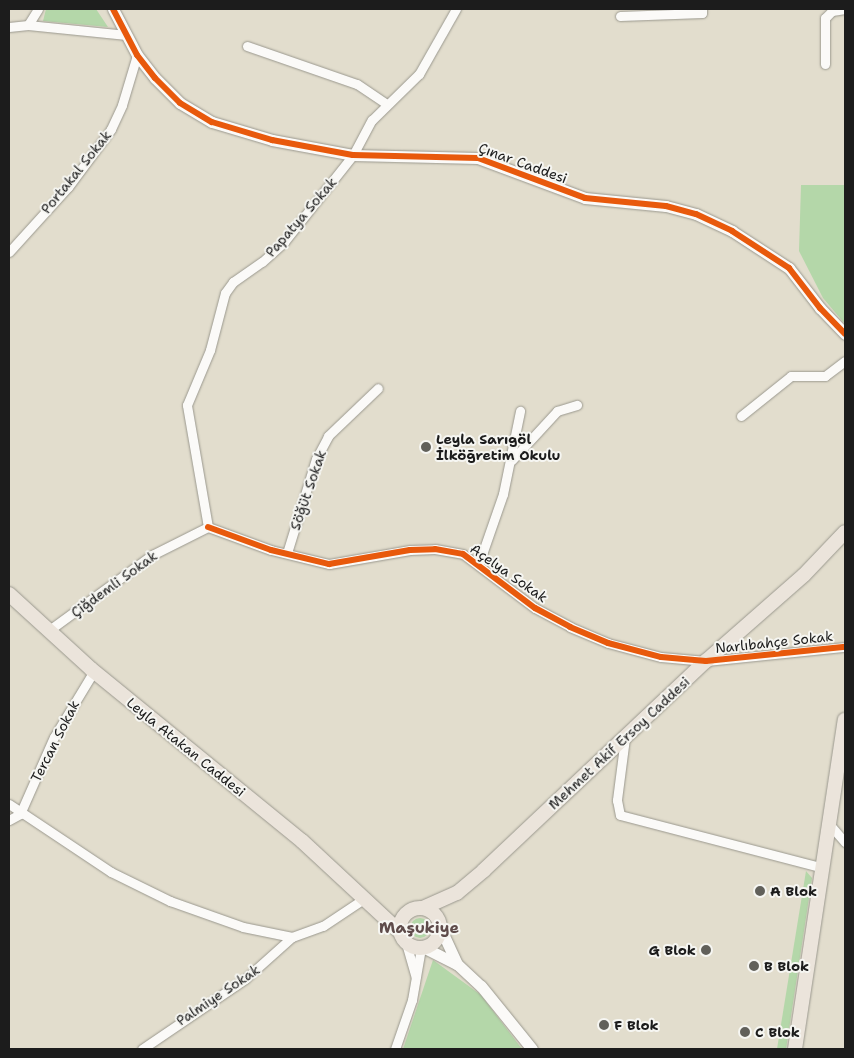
<!DOCTYPE html>
<html>
<head>
<meta charset="utf-8">
<style>
  body { margin:0 }
  #map { position:relative; width:854px; height:1058px; overflow:hidden; background:#e2ddcd; font-family:"Shantell Sans",sans-serif }
  div>[style] { position:absolute }
  .green>* { inset:0; background:#b4d7a9 }
  .round { border-radius:50% }
  .roads { filter:drop-shadow(0 0 1px #9a988e) drop-shadow(0 0 1px #9a988e) }
  .minor>* { height:9px; margin:-4.5px; padding:0 4.5px; transform-origin:4.5px; border-radius:4.5px; background:#fbfaf8 }
  .tertiary>* { height:11px; margin:-5.5px; padding:0 5.5px; transform-origin:5.5px; border-radius:5.5px; background:#fbfaf8 }
  .primary>* { height:14px; margin:-7px; padding:0 7px; transform-origin:7px; border-radius:7px; background:#ebe4db }
  .primary>.ring { margin:-7px; padding:0; box-sizing:content-box; background:none; border:14px solid #ebe4db; border-radius:50% }
  .cycleway>* { height:6px; margin:-3px; padding:0 3px; transform-origin:3px; border-radius:3px; background:#e8590c }
  .dots>* { width:14px; height:14px; translate:-50% -50%; box-sizing:border-box; border:2px solid #f6f6f2; border-radius:50% }
  span { translate:-50% -50%; white-space:nowrap; text-align:center; line-height:1.15; -webkit-text-stroke:4px #f6f6f2; paint-order:stroke }
  .street-label { font-size:14px; color:#1c1c1c }
  .poi-label { font-size:14px; color:#1c1c1c; font-weight:700 }
  .left { translate:0 -50%; text-align:left }
  .right { translate:-100% -50%; text-align:right }
  .quarter-label { font-size:16px; color:#5e4b4a; font-weight:700 }
  .frame { position:absolute; inset:0; border:10px solid #1c1c1c; pointer-events:none }
</style>
</head>
<body>
<div id="map">
  <div class="green">
    <div style="clip-path:polygon(46px 9px,96px 9px,108px 27px,43px 21px)"></div>
    <div style="clip-path:polygon(801px 185px,845px 185px,845px 324px,823px 298px,799px 251px)"></div>
    <div style="clip-path:polygon(806px 871px,812px 878px,786px 1049px,777px 1049px)"></div>
    <div class="round" style="left:410px;top:918px;width:20px;height:20px"></div>
    <div style="clip-path:polygon(433px 960px,481px 995px,522px 1049px,403px 1049px)"></div>
  </div>
  <div class="roads">
    <div class="minor">
      <div style="left:620px;top:16px;width:82px;rotate:-2.1deg"></div>
      <div style="left:702px;top:13px;width:4px;rotate:-90deg"></div>
      <div style="left:28px;top:25px;width:99px;rotate:5.8deg"></div>
      <div style="left:9px;top:27px;width:19px;rotate:-6deg"></div>
      <div style="left:28px;top:25px;width:19px;rotate:-58deg"></div>
      <div style="left:247px;top:46px;width:116px;rotate:19.1deg"></div>
      <div style="left:357px;top:84px;width:36px;rotate:34deg"></div>
      <div style="left:825px;top:64px;width:46px;rotate:-90deg"></div>
      <div style="left:825px;top:18px;width:10px;rotate:-45deg"></div>
      <div style="left:832px;top:11px;width:13px;rotate:-9deg"></div>
      <div style="left:9px;top:252px;width:88px;rotate:-47.8deg"></div>
      <div style="left:68px;top:187px;width:72px;rotate:-53.4deg"></div>
      <div style="left:111px;top:129px;width:26px;rotate:-65deg"></div>
      <div style="left:122px;top:105px;width:52px;rotate:-73.3deg"></div>
      <div style="left:741px;top:416px;width:64px;rotate:-38.7deg"></div>
      <div style="left:791px;top:376px;width:34px"></div>
      <div style="left:825px;top:376px;width:25px;rotate:-37deg"></div>
      <div style="left:512px;top:460px;width:67px;rotate:-47.4deg"></div>
      <div style="left:557px;top:411px;width:21px;rotate:-17deg"></div>
      <div style="left:208px;top:527px;width:67px;rotate:20.1deg"></div>
      <div style="left:271px;top:550px;width:60px;rotate:13.6deg"></div>
      <div style="left:329px;top:564px;width:82px;rotate:-9.8deg"></div>
      <div style="left:410px;top:550px;width:25px;rotate:-2deg"></div>
      <div style="left:435px;top:549px;width:28px;rotate:10deg"></div>
      <div style="left:463px;top:554px;width:90px;rotate:36.9deg"></div>
      <div style="left:535px;top:608px;width:40px;rotate:28deg"></div>
      <div style="left:570px;top:627px;width:41px;rotate:22.8deg"></div>
      <div style="left:608px;top:643px;width:55px;rotate:14.8deg"></div>
      <div style="left:661px;top:657px;width:45px;rotate:5.1deg"></div>
      <div style="left:706px;top:661px;width:140px;rotate:-5.8deg"></div>
      <div style="left:208px;top:527px;width:124px;rotate:-99.8deg"></div>
      <div style="left:187px;top:405px;width:60px;rotate:-67.3deg"></div>
      <div style="left:210px;top:350px;width:59px;rotate:-75.3deg"></div>
      <div style="left:225px;top:293px;width:14px;rotate:-54deg"></div>
      <div style="left:233px;top:282px;width:35px;rotate:-35deg"></div>
      <div style="left:262px;top:262px;width:30px;rotate:-42deg"></div>
      <div style="left:284px;top:242px;width:111px;rotate:-51.6deg"></div>
      <div style="left:353px;top:155px;width:40px;rotate:-62deg"></div>
      <div style="left:372px;top:120px;width:66px;rotate:-44.4deg"></div>
      <div style="left:419px;top:74px;width:75px;rotate:-60.4deg"></div>
      <div style="left:287px;top:553px;width:98px;rotate:-72.9deg"></div>
      <div style="left:316px;top:459px;width:26px;rotate:-62deg"></div>
      <div style="left:328px;top:436px;width:69px;rotate:-43.8deg"></div>
      <div style="left:479px;top:563px;width:73px;rotate:-70.8deg"></div>
      <div style="left:503px;top:494px;width:85px;rotate:-78.4deg"></div>
      <div style="left:48px;top:631px;width:129px;rotate:-36.2deg"></div>
      <div style="left:152px;top:555px;width:63px;rotate:-26.6deg"></div>
      <div style="left:625px;top:738px;width:63px;rotate:97.4deg"></div>
      <div style="left:617px;top:800px;width:15px;rotate:79deg"></div>
      <div style="left:620px;top:815px;width:210px;rotate:14.6deg"></div>
      <div style="left:9px;top:804px;width:123px;rotate:33.7deg"></div>
      <div style="left:111px;top:872px;width:66px;rotate:26.2deg"></div>
      <div style="left:170px;top:901px;width:77px;rotate:19.6deg"></div>
      <div style="left:243px;top:927px;width:50px;rotate:11.5deg"></div>
      <div style="left:292px;top:937px;width:33px;rotate:-20deg"></div>
      <div style="left:323px;top:926px;width:50px;rotate:-33.7deg"></div>
      <div style="left:9px;top:820px;width:13px;rotate:-29deg"></div>
      <div style="left:20px;top:814px;width:84px;rotate:-66.2deg"></div>
      <div style="left:54px;top:737px;width:77px;rotate:-58.8deg"></div>
      <div style="left:830px;top:825px;width:23px;rotate:49deg"></div>
      <div style="left:406px;top:943px;width:35px;rotate:74deg"></div>
      <div style="left:142px;top:1049px;width:125px;rotate:-34.2deg"></div>
      <div style="left:245px;top:979px;width:63px;rotate:-41.8deg"></div>
      <div style="left:395px;top:1049px;width:52px;rotate:-70.9deg"></div>
      <div style="left:412px;top:1000px;width:53px;rotate:-80.2deg"></div>
    </div>
    <div class="tertiary">
      <div style="left:113px;top:9px;width:52px;rotate:62.4deg"></div>
      <div style="left:137px;top:55px;width:29px;rotate:52deg"></div>
      <div style="left:155px;top:78px;width:35px;rotate:45deg"></div>
      <div style="left:180px;top:103px;width:37px;rotate:31deg"></div>
      <div style="left:212px;top:122px;width:63px;rotate:16.7deg"></div>
      <div style="left:272px;top:140px;width:82px;rotate:10.5deg"></div>
      <div style="left:353px;top:155px;width:125px;rotate:1.4deg"></div>
      <div style="left:478px;top:158px;width:114px;rotate:20.5deg"></div>
      <div style="left:585px;top:198px;width:81px;rotate:5.6deg"></div>
      <div style="left:666px;top:206px;width:31px;rotate:15deg"></div>
      <div style="left:696px;top:214px;width:40px;rotate:25deg"></div>
      <div style="left:732px;top:231px;width:68px;rotate:33deg"></div>
      <div style="left:789px;top:268px;width:51px;rotate:52.2deg"></div>
      <div style="left:820px;top:308px;width:36px;rotate:46deg"></div>
      <div style="left:440px;top:927px;width:41px;rotate:65.3deg"></div>
      <div style="left:425px;top:948px;width:36px;rotate:27deg"></div>
      <div style="left:457px;top:964px;width:33px;rotate:43deg"></div>
      <div style="left:481px;top:986px;width:81px;rotate:51deg"></div>
    </div>
    <div class="primary">
      <div style="left:9px;top:594px;width:111px;rotate:42.4deg"></div>
      <div style="left:91px;top:669px;width:272px;rotate:39.2deg"></div>
      <div style="left:302px;top:841px;width:134px;rotate:42.9deg"></div>
      <div class="ring" style="left:400px;top:908px;width:26px;height:26px"></div>
      <div style="left:423px;top:908px;width:37px;rotate:-24deg"></div>
      <div style="left:457px;top:893px;width:35px;rotate:-40deg"></div>
      <div style="left:484px;top:870px;width:305px;rotate:-43.3deg"></div>
      <div style="left:706px;top:661px;width:130px;rotate:-41.3deg"></div>
      <div style="left:804px;top:575px;width:59px;rotate:-46.4deg"></div>
      <div style="left:795px;top:1049px;width:333px;rotate:-81.4deg"></div>
    </div>
  </div>
  <div class="cycleway">
    <div style="left:113px;top:9px;width:52px;rotate:62.4deg"></div>
    <div style="left:137px;top:55px;width:29px;rotate:52deg"></div>
    <div style="left:155px;top:78px;width:35px;rotate:45deg"></div>
    <div style="left:180px;top:103px;width:37px;rotate:31deg"></div>
    <div style="left:212px;top:122px;width:63px;rotate:16.7deg"></div>
    <div style="left:272px;top:140px;width:82px;rotate:10.5deg"></div>
    <div style="left:353px;top:155px;width:125px;rotate:1.4deg"></div>
    <div style="left:478px;top:158px;width:114px;rotate:20.5deg"></div>
    <div style="left:585px;top:198px;width:81px;rotate:5.6deg"></div>
    <div style="left:666px;top:206px;width:31px;rotate:15deg"></div>
    <div style="left:696px;top:214px;width:40px;rotate:25deg"></div>
    <div style="left:732px;top:231px;width:68px;rotate:33deg"></div>
    <div style="left:789px;top:268px;width:51px;rotate:52.2deg"></div>
    <div style="left:820px;top:308px;width:36px;rotate:46deg"></div>
    <div style="left:208px;top:527px;width:67px;rotate:20.1deg"></div>
    <div style="left:271px;top:550px;width:60px;rotate:13.6deg"></div>
    <div style="left:329px;top:564px;width:82px;rotate:-9.8deg"></div>
    <div style="left:410px;top:550px;width:25px;rotate:-2deg"></div>
    <div style="left:435px;top:549px;width:28px;rotate:10deg"></div>
    <div style="left:463px;top:554px;width:90px;rotate:36.9deg"></div>
    <div style="left:535px;top:608px;width:40px;rotate:28deg"></div>
    <div style="left:570px;top:627px;width:41px;rotate:22.8deg"></div>
    <div style="left:608px;top:643px;width:55px;rotate:14.8deg"></div>
    <div style="left:661px;top:657px;width:45px;rotate:5.1deg"></div>
    <div style="left:706px;top:661px;width:140px;rotate:-5.8deg"></div>
  </div>
  <div class="dots">
    <div style="left:426px;top:447px;background:#61605a"></div>
    <div style="left:760px;top:891px;background:#61605a"></div>
    <div style="left:706px;top:950px;background:#61605a"></div>
    <div style="left:754px;top:966px;background:#61605a"></div>
    <div style="left:604px;top:1025px;background:#61605a"></div>
    <div style="left:745px;top:1032px;background:#61605a"></div>
  </div>
  <div class="street-label">
    <span style="left:523px;top:163px;rotate:20deg">Çınar Caddesi</span>
    <span style="left:76px;top:172px;rotate:-51deg">Portakal Sokak</span>
    <span style="left:301px;top:217px;rotate:-49deg">Papatya Sokak</span>
    <span style="left:308px;top:490px;rotate:-71deg">Söğüt Sokak</span>
    <span style="left:509px;top:573px;rotate:35deg">Açelya Sokak</span>
    <span style="left:114px;top:584px;rotate:-36deg">Çiğdemli Sokak</span>
    <span style="left:774px;top:642px;rotate:-6deg">Narlıbahçe Sokak</span>
    <span style="left:55px;top:741px;rotate:-63deg">Tercan Sokak</span>
    <span style="left:619px;top:743px;rotate:-43deg">Mehmet Akif Ersoy Caddesi</span>
    <span style="left:186px;top:747px;rotate:39deg">Leyla Atakan Caddesi</span>
    <span style="left:218px;top:995px;rotate:-34deg">Palmiye Sokak</span>
  </div>
  <div class="poi-label">
    <span class="left" style="left:436px;top:447px">Leyla Sarıgöl<br>İlköğretim Okulu</span>
    <span class="left" style="left:770px;top:891px">A Blok</span>
    <span class="right" style="left:696px;top:950px">G Blok</span>
    <span class="left" style="left:764px;top:966px">B Blok</span>
    <span class="left" style="left:614px;top:1025px">F Blok</span>
    <span class="left" style="left:755px;top:1032px">C Blok</span>
  </div>
  <div class="quarter-label">
    <span style="left:419px;top:928px">Maşukiye</span>
  </div>
  <div class="frame"></div>
</div>
</body>
</html>
